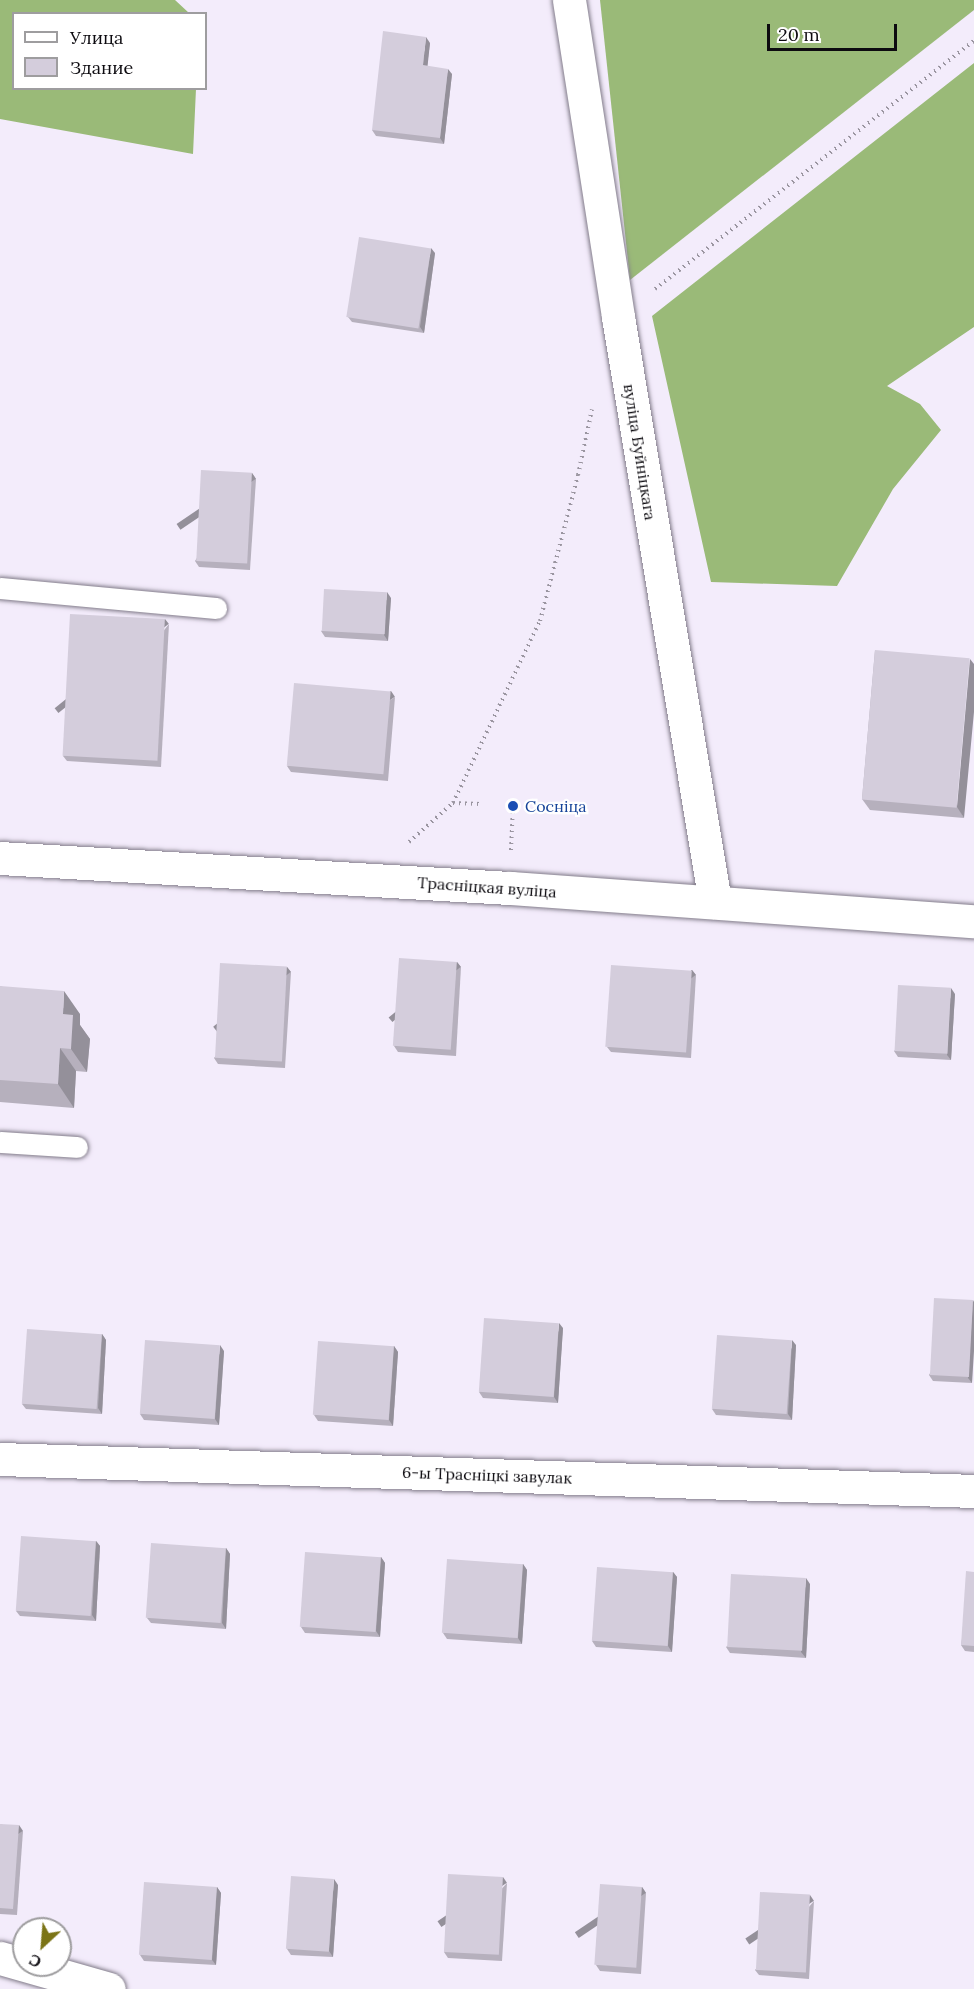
<!DOCTYPE html>
<html>
<head>
<meta charset="utf-8">
<style>
  body { margin:0 }
  #map { position:relative; width:974px; height:1989px; overflow:hidden; background:#f3ecfb; font-family:Lora,serif }
  div>[style] { position:absolute }
  .forest>* { inset:0; background:#9aba78 }
  .path>* { height:4px; margin-top:-2px; transform-origin:0; background:repeating-linear-gradient(90deg,#9a95a0 0 1.5px,transparent 0 6px) }
  .roads { filter:drop-shadow(0 0 2px #827c8a) drop-shadow(0 0 2px #827c8a) }
  .service>* { height:21px; margin:-10.5px; padding:0 10.5px; transform-origin:10.5px; border-radius:10.5px; background:#fff }
  .minor>* { height:33px; margin:-16.5px; padding:0 16.5px; transform-origin:16.5px; border-radius:16.5px; background:#fff }
  .tertiary>* { height:33px; margin:-16.5px; padding:0 16.5px; transform-origin:16.5px; border-radius:16.5px; background:#fff }
  .wall>* { inset:0; background:#b6b0bd }
  .shaded-wall>* { inset:0; background:#94909a; transform-origin:0 0 }
  .building>* { inset:0; background:#d4cddc; transform-origin:0 0 }
  .dots>* { width:16px; height:16px; translate:-50% -50%; box-sizing:border-box; border:3px solid #fff; border-radius:50% }
  span { translate:-50% -50%; white-space:nowrap; text-align:center; line-height:1.15; -webkit-text-stroke:4.5px #fff; paint-order:stroke }
  .street-label { font-size:16px; color:#0d0b10 }
  .transit-label { font-size:16px; color:#164399 }
  .left { translate:0 -50%; text-align:left }
  .legend { position:absolute; left:12px; top:12px; width:195px; height:78px; box-sizing:border-box; background:#fff; border:2px solid #9e9d9f; margin:0; padding:8px 10px; list-style:none; font-size:18px; color:#0d0b10 }
  .legend li { display:flex; align-items:center; gap:12px; height:30px }
  .legend b { width:30px; border:2px solid #9e9d9f }
  .north { position:absolute; left:12px; top:1917px; width:60px; height:60px; box-sizing:border-box; background:#fff; border:2px solid #9e9d9f; border-radius:50%; rotate:206deg; font-size:16px; font-weight:700; line-height:24px; text-align:center; color:#0d0b10 }
  .north::after { content:''; display:block; margin:auto; width:21px; height:27px; background:#7b7416; clip-path:polygon(50% 0,100% 100%,50% 72%,0 100%) }
  .scale { position:absolute; left:767px; top:24px; width:130px; height:27px; box-sizing:border-box; border:3px solid #0d0b10; border-top:0; padding-left:8px; font-size:18px; line-height:21px; white-space:nowrap; color:#0d0b10; -webkit-text-stroke:4px #fff; paint-order:stroke }
</style>
</head>
<body>
<div id="map">
  <div class="forest">
    <div style="clip-path:polygon(0 0,175px 0,189px 13px,14px 14px,14px 88px,196px 89px,193px 154px,0 119px)"></div>
    <div style="clip-path:polygon(600px 0,974px 0,974px 10px,630px 280px)"></div>
    <div style="clip-path:polygon(974px 63px,974px 327px,887px 386px,920px 404px,941px 430px,893px 489px,837px 586px,711px 582px,652px 316px)"></div>
  </div>
  <div class="path">
    <div style="left:655px;top:289px;width:404px;rotate:-37.9deg"></div>
    <div style="left:453px;top:803px;width:28px;rotate:2deg"></div>
    <div style="left:409px;top:842px;width:59px;rotate:-41.6deg"></div>
    <div style="left:453px;top:803px;width:202px;rotate:-64.5deg"></div>
    <div style="left:540px;top:621px;width:151px;rotate:-75.4deg"></div>
    <div style="left:578px;top:475px;width:67px;rotate:-78deg"></div>
    <div style="left:511px;top:850px;width:44px;rotate:-87.4deg"></div>
  </div>
  <div class="roads">
    <div class="service">
      <div style="left:0;top:588px;width:217px;rotate:5.3deg"></div>
      <div style="left:0;top:1142px;width:77px;rotate:3.7deg"></div>
    </div>
    <div class="minor">
      <div style="left:569px;top:0;width:321px;rotate:81.2deg"></div>
      <div style="left:618px;top:317px;width:593px;rotate:80.59deg"></div>
      <div style="left:0;top:1459px;width:975px;rotate:1.88deg"></div>
      <div style="left:0;top:1958px;width:113px;rotate:15.9deg"></div>
    </div>
    <div class="tertiary">
      <div style="left:0;top:858px;width:511px;rotate:3.37deg"></div>
      <div style="left:510px;top:888px;width:465px;rotate:4.1deg"></div>
    </div>
  </div>
  <div class="wall">
    <div style="clip-path:polygon(430px 43px,427px 66px,452px 74px,444px 144px,376px 136px,372px 130px)"></div>
    <div style="clip-path:polygon(435px 253px,424px 333px,352px 322px,348px 317px)"></div>
    <div style="clip-path:polygon(252px 473px,256px 479px,250px 570px,199px 567px,195px 561px)"></div>
    <div style="clip-path:polygon(391px 598px,388px 641px,325px 637px,321px 631px)"></div>
    <div style="clip-path:polygon(169px 624px,161px 767px,67px 761px,63px 756px)"></div>
    <div style="clip-path:polygon(875px 650px,964px 818px,870px 810px,862px 799px)"></div>
    <div style="clip-path:polygon(395px 697px,388px 781px,291px 772px,287px 766px)"></div>
    <div style="clip-path:polygon(457px 962px,461px 967px,456px 1056px,398px 1052px,394px 1046px)"></div>
    <div style="clip-path:polygon(287px 967px,291px 972px,285px 1068px,218px 1064px,214px 1058px)"></div>
    <div style="clip-path:polygon(692px 970px,696px 975px,691px 1058px,611px 1052px,607px 1047px)"></div>
    <div style="clip-path:polygon(0 986px,80px 1014px,80px 1025px,90px 1039px,87px 1072px,76px 1071px,74px 1108px,0 1102px)"></div>
    <div style="clip-path:polygon(955px 994px,951px 1060px,898px 1057px,894px 1051px)"></div>
    <div style="clip-path:polygon(973px 1300px,972px 1383px,933px 1381px,929px 1375px)"></div>
    <div style="clip-path:polygon(563px 1328px,558px 1403px,483px 1398px,479px 1392px)"></div>
    <div style="clip-path:polygon(102px 1334px,106px 1340px,102px 1414px,26px 1409px,22px 1404px)"></div>
    <div style="clip-path:polygon(796px 1345px,792px 1420px,716px 1415px,712px 1409px)"></div>
    <div style="clip-path:polygon(394px 1346px,398px 1352px,393px 1426px,318px 1421px,314px 1415px)"></div>
    <div style="clip-path:polygon(224px 1351px,219px 1425px,144px 1420px,140px 1414px)"></div>
    <div style="clip-path:polygon(96px 1541px,100px 1546px,96px 1621px,20px 1616px,16px 1611px)"></div>
    <div style="clip-path:polygon(226px 1548px,230px 1554px,226px 1629px,151px 1623px,147px 1618px)"></div>
    <div style="clip-path:polygon(381px 1557px,385px 1563px,380px 1637px,305px 1633px,301px 1627px)"></div>
    <div style="clip-path:polygon(523px 1564px,527px 1570px,522px 1644px,447px 1639px,443px 1633px)"></div>
    <div style="clip-path:polygon(673px 1572px,677px 1577px,672px 1652px,596px 1647px,592px 1641px)"></div>
    <div style="clip-path:polygon(974px 1572px,974px 1652px,965px 1651px,961px 1645px)"></div>
    <div style="clip-path:polygon(810px 1584px,806px 1658px,730px 1653px,726px 1647px)"></div>
    <div style="clip-path:polygon(0 1824px,23px 1831px,17px 1915px,0 1914px)"></div>
    <div style="clip-path:polygon(507px 1883px,502px 1961px,448px 1958px,444px 1952px)"></div>
    <div style="clip-path:polygon(338px 1885px,333px 1957px,291px 1955px,287px 1949px)"></div>
    <div style="clip-path:polygon(217px 1887px,221px 1893px,216px 1965px,144px 1961px,140px 1955px)"></div>
    <div style="clip-path:polygon(642px 1887px,646px 1893px,641px 1974px,600px 1971px,596px 1965px)"></div>
    <div style="clip-path:polygon(814px 1901px,809px 1979px,759px 1975px,755px 1970px)"></div>
  </div>
  <div class="shaded-wall">
    <div style="clip-path:polygon(426px 37px,430px 43px,427px 71px,423px 65px)"></div>
    <div style="clip-path:polygon(448px 69px,452px 74px,444px 144px,440px 138px)"></div>
    <div style="clip-path:polygon(431px 248px,435px 253px,424px 333px,420px 327px)"></div>
    <div style="left:252px;top:473px;width:7px;height:91px;rotate:56deg"></div>
    <div style="clip-path:polygon(387px 592px,391px 598px,388px 641px,384px 635px)"></div>
    <div style="left:165px;top:619px;width:6px;height:142px;rotate:51deg"></div>
    <div style="clip-path:polygon(970px 659px,974px 664px,974px 712px,964px 818px,957px 807px)"></div>
    <div style="left:391px;top:691px;width:7px;height:84px;rotate:56deg"></div>
    <div style="left:457px;top:962px;width:6px;height:88px;rotate:51deg"></div>
    <div style="left:287px;top:967px;width:6px;height:95px;rotate:51deg"></div>
    <div style="left:692px;top:970px;width:6px;height:82px;rotate:51deg"></div>
    <div style="clip-path:polygon(951px 988px,955px 994px,951px 1060px,947px 1055px)"></div>
    <div style="clip-path:polygon(64px 991px,80px 1014px,80px 1025px,90px 1039px,87px 1072px,71px 1049px,63px 1014px)"></div>
    <div style="clip-path:polygon(60px 1048px,76px 1071px,74px 1108px,58px 1084px)"></div>
    <div style="clip-path:polygon(973px 1300px,974px 1302px,974px 1351px,972px 1383px,968px 1378px)"></div>
    <div style="clip-path:polygon(559px 1323px,563px 1328px,558px 1403px,554px 1397px)"></div>
    <div style="clip-path:polygon(102px 1334px,106px 1340px,102px 1414px,98px 1408px)"></div>
    <div style="clip-path:polygon(792px 1340px,796px 1345px,792px 1420px,788px 1414px)"></div>
    <div style="clip-path:polygon(220px 1345px,224px 1351px,219px 1425px,215px 1419px)"></div>
    <div style="clip-path:polygon(394px 1346px,398px 1352px,393px 1426px,389px 1420px)"></div>
    <div style="clip-path:polygon(96px 1541px,100px 1546px,96px 1621px,92px 1615px)"></div>
    <div style="clip-path:polygon(226px 1548px,230px 1554px,226px 1629px,222px 1623px)"></div>
    <div style="clip-path:polygon(381px 1557px,385px 1563px,380px 1637px,376px 1631px)"></div>
    <div style="clip-path:polygon(523px 1564px,527px 1570px,522px 1644px,518px 1638px)"></div>
    <div style="clip-path:polygon(673px 1572px,677px 1577px,672px 1652px,668px 1646px)"></div>
    <div style="clip-path:polygon(806px 1578px,810px 1584px,806px 1658px,801px 1652px)"></div>
    <div style="left:19px;top:1825px;width:7px;height:84px;rotate:56deg"></div>
    <div style="left:503px;top:1877px;width:7px;height:79px;rotate:56deg"></div>
    <div style="clip-path:polygon(334px 1879px,338px 1885px,333px 1957px,329px 1951px)"></div>
    <div style="clip-path:polygon(217px 1887px,221px 1893px,216px 1965px,212px 1960px)"></div>
    <div style="left:642px;top:1887px;width:7px;height:81px;rotate:56deg"></div>
    <div style="left:810px;top:1895px;width:7px;height:78px;rotate:56deg"></div>
  </div>
  <div class="building">
    <div style="clip-path:polygon(383px 31px,426px 37px,423px 65px,448px 69px,440px 138px,372px 130px)"></div>
    <div style="left:359px;top:237px;width:73px;height:81px;rotate:9deg"></div>
    <div style="left:201px;top:470px;width:51px;height:91px;rotate:3deg"></div>
    <div style="left:324px;top:589px;width:63px;height:42px;rotate:3deg"></div>
    <div style="left:70px;top:614px;width:95px;height:142px;rotate:3deg"></div>
    <div style="left:875px;top:650px;width:95px;height:150px;rotate:5deg"></div>
    <div style="left:294px;top:683px;width:97px;height:83px;rotate:5deg"></div>
    <div style="left:399px;top:958px;width:58px;height:88px;rotate:4deg"></div>
    <div style="left:220px;top:963px;width:67px;height:95px;rotate:3deg"></div>
    <div style="left:611px;top:965px;width:81px;height:82px;rotate:4deg"></div>
    <div style="left:898px;top:985px;width:53px;height:66px;rotate:3deg"></div>
    <div style="clip-path:polygon(0 986px,64px 991px,63px 1014px,73px 1015px,71px 1049px,60px 1048px,58px 1084px,0 1080px)"></div>
    <div style="left:934px;top:1298px;width:39px;height:77px;rotate:3deg"></div>
    <div style="left:484px;top:1318px;width:75px;height:74px;rotate:4deg"></div>
    <div style="left:27px;top:1329px;width:75px;height:75px;rotate:4deg"></div>
    <div style="left:717px;top:1335px;width:75px;height:74px;rotate:4deg"></div>
    <div style="left:145px;top:1340px;width:75px;height:74px;rotate:4deg"></div>
    <div style="left:318px;top:1341px;width:76px;height:74px;rotate:4deg"></div>
    <div style="left:21px;top:1536px;width:75px;height:75px;rotate:4deg"></div>
    <div style="left:151px;top:1543px;width:75px;height:75px;rotate:4deg"></div>
    <div style="left:305px;top:1552px;width:76px;height:75px;rotate:4deg"></div>
    <div style="left:447px;top:1559px;width:76px;height:74px;rotate:4deg"></div>
    <div style="left:597px;top:1567px;width:76px;height:74px;rotate:4deg"></div>
    <div style="clip-path:polygon(966px 1571px,974px 1572px,974px 1646px,961px 1645px)"></div>
    <div style="left:731px;top:1574px;width:75px;height:73px;rotate:3deg"></div>
    <div style="clip-path:polygon(0 1824px,19px 1825px,13px 1909px,0 1908px)"></div>
    <div style="left:448px;top:1874px;width:55px;height:78px;rotate:3deg"></div>
    <div style="left:291px;top:1876px;width:43px;height:73px;rotate:4deg"></div>
    <div style="left:144px;top:1882px;width:73px;height:73px;rotate:4deg"></div>
    <div style="left:600px;top:1884px;width:42px;height:81px;rotate:4deg"></div>
    <div style="left:760px;top:1892px;width:50px;height:78px;rotate:3deg"></div>
  </div>
  <div class="dots">
    <div style="left:513px;top:806px;background:#1a4fb4"></div>
  </div>
  <div class="street-label">
    <span style="left:640px;top:452px;rotate:81deg">вуліца Буйніцкага</span>
    <span style="left:487px;top:887px;rotate:4deg">Трасніцкая вуліца</span>
    <span style="left:487px;top:1475px;rotate:2deg">6-ы Трасніцкі завулак</span>
  </div>
  <div class="transit-label">
    <span class="left" style="left:525px;top:806px">Сосніца</span>
  </div>
  <ul class="legend">
  <li><b style="height:8px;background:#fff"></b>Улица</li>
  <li><b style="height:16px;background:#d4cddc"></b>Здание</li>
  </ul>
  <div class="north">С</div>
  <div class="scale">20 m</div>
</div>
</body>
</html>
